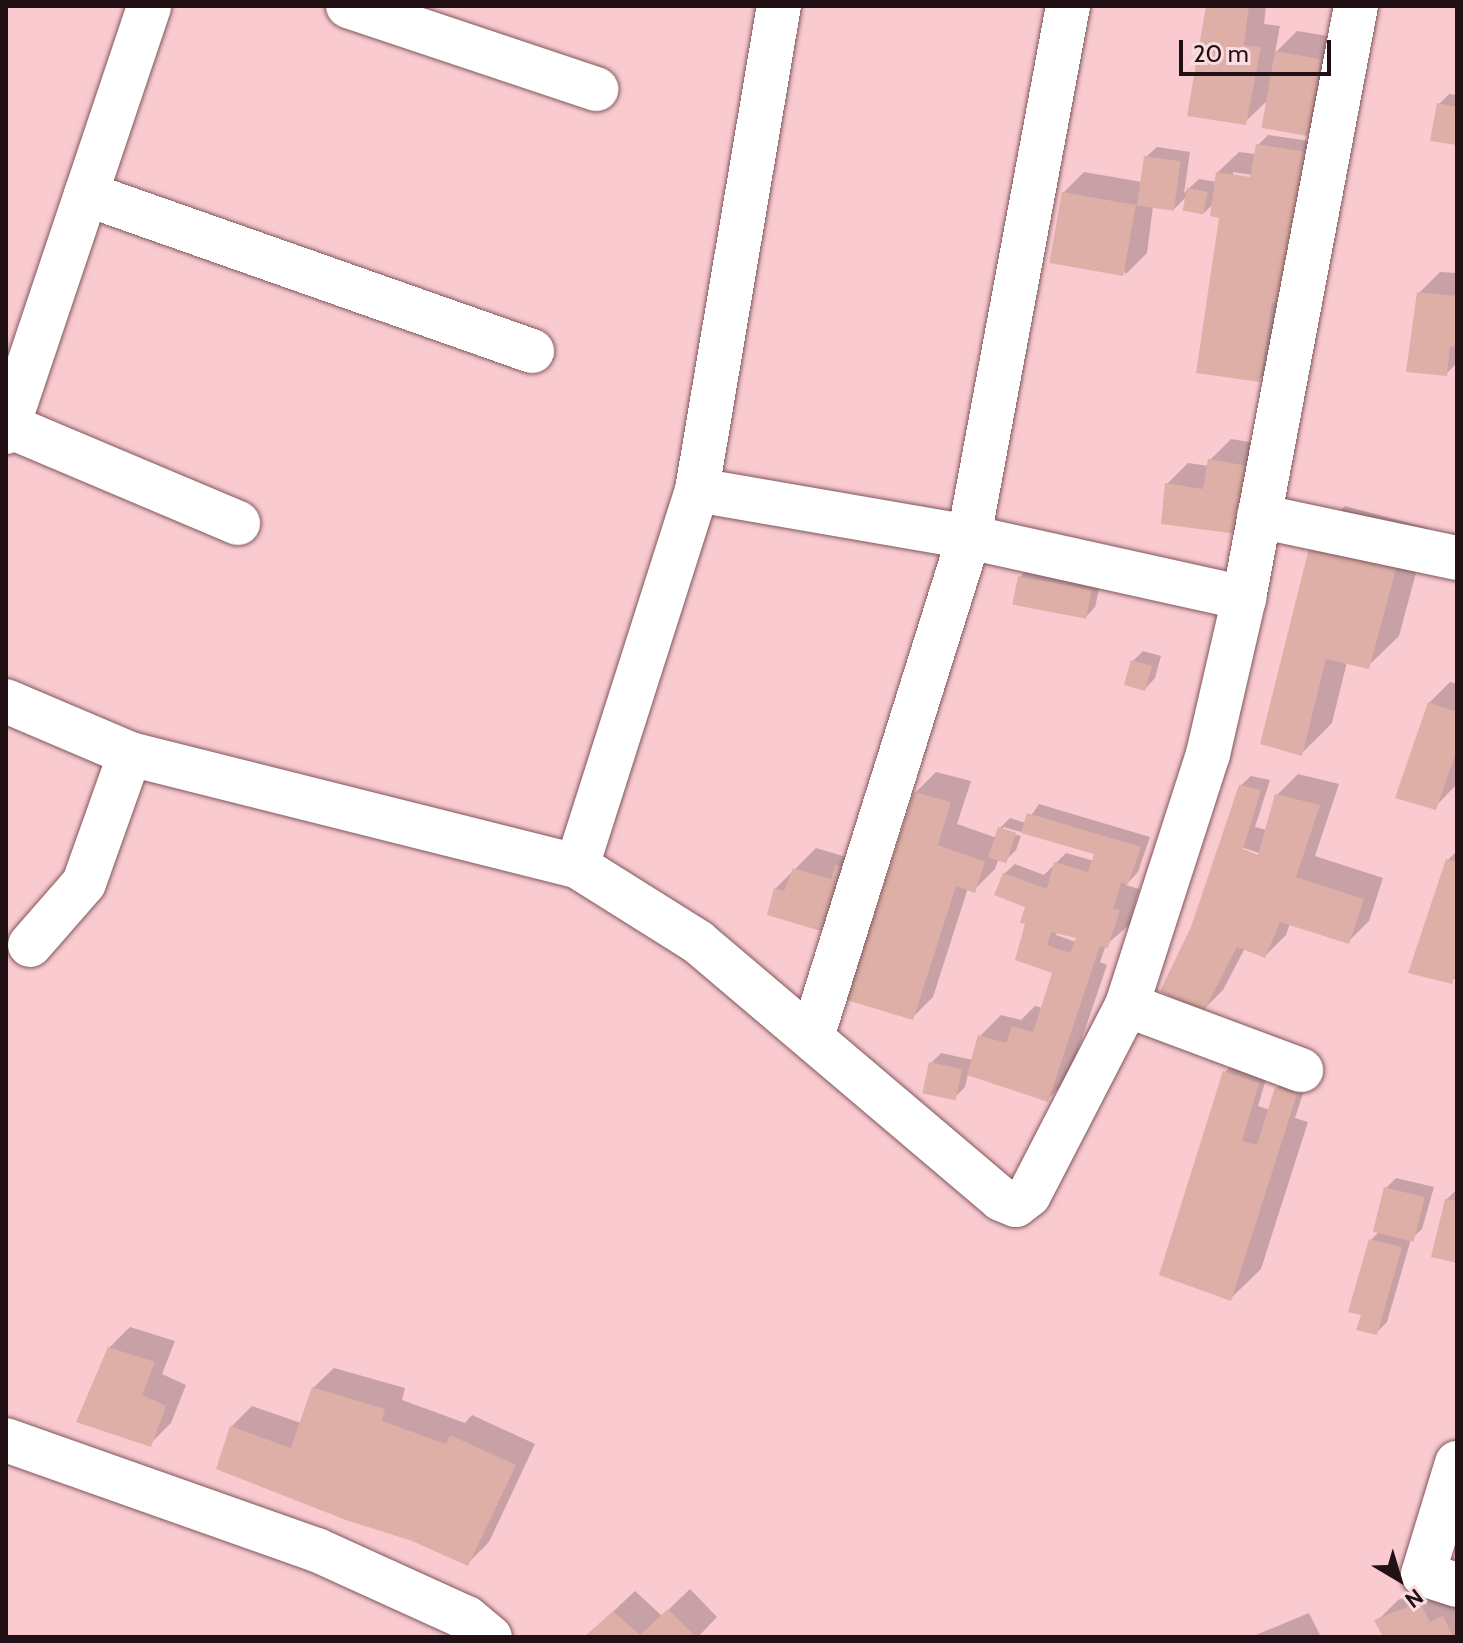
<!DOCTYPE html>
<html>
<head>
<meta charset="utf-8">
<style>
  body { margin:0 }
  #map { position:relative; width:1463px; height:1643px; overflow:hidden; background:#f9cacf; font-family:Cabin,sans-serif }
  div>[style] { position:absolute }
  .shadow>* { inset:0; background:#0003 }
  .building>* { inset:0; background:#ddafa7; transform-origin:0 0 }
  .roads { filter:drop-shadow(0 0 2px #7f575c) drop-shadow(0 0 2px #7f575c) }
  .minor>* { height:44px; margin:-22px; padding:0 22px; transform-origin:22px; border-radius:22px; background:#fff }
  span { translate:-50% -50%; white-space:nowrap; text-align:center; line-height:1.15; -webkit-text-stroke:7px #fadce0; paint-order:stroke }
  .frame { position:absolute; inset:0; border:8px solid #211114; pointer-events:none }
  .north { position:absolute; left:1359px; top:1539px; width:80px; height:80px; -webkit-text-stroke:6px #fadce0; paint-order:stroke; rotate:142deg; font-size:22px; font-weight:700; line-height:32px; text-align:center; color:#211114 }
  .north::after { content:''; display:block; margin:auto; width:28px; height:36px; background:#211114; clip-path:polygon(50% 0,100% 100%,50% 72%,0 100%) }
  .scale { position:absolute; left:1179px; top:40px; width:152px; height:36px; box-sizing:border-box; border:4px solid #211114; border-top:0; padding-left:10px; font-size:24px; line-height:28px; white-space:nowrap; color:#211114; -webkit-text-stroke:6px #fadce0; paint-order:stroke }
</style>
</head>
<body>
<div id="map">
  <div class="shadow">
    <div style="clip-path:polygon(1208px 6px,1266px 6px,1264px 24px,1280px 26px,1275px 53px,1297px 31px,1340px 38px,1326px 112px,1306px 133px,1268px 100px,1245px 122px)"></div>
    <div style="clip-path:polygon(1449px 94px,1457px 95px,1457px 144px,1439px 104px)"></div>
    <div style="clip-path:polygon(evenodd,1268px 135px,1316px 142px,1280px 359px,1259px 380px,1221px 216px,1213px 204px,1204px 213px,1188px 195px,1173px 210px,1153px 206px,1147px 253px,1126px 274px,1063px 193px,1084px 172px,1142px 182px,1146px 157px,1157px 147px,1190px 152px,1184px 193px,1199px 179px,1217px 182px,1218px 172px,1239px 152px,1256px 154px,1258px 145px,1268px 135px,1233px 172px,1252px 175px,1252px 179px,1233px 176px,1233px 172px)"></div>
    <div style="clip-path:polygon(1440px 272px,1457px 273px,1457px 363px,1446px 374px,1419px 293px)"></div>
    <div style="clip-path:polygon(1231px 439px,1268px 445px,1259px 511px,1167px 484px,1188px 463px,1209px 466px,1210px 460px)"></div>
    <div style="clip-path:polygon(1345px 506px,1428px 528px,1399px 636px,1368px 666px,1347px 662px,1332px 723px,1301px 754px,1314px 537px)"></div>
    <div style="clip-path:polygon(1030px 566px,1101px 581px,1095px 607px,1085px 618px,1020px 577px)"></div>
    <div style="clip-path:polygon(1143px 651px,1161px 656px,1155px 678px,1145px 689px,1133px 661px)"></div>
    <div style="clip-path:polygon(1450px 682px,1457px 684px,1457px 784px,1435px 807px,1429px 703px)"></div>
    <div style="clip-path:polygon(evenodd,936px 772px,971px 781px,957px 824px,997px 838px,1000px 828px,1010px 818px,1026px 823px,1039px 804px,1150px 837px,1138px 872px,1126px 885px,1139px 889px,1129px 925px,1106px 945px,1100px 962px,1107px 965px,1068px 1079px,1047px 1100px,968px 1074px,965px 1087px,955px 1097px,931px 1063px,941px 1053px,973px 1060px,980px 1036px,1001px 1015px,1021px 1020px,1035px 1006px,1043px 1008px,1054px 975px,1028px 923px,1027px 906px,1004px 874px,1015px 864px,1044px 875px,1066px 853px,1094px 861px,1097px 853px,1003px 827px,1003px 831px,1021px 836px,1016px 850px,1006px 860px,999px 858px,995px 869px,974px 890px,968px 888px,933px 997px,912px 1018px,866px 927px,876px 918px,915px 793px,936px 772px,1057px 931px,1078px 937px,1076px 942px,1056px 935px,1057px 931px)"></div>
    <div style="clip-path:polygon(evenodd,1298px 774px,1339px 784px,1315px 856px,1383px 878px,1369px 921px,1348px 942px,1290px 923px,1286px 935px,1265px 956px,1245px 948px,1223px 990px,1202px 1011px,1192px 928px,1240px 786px,1251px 776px,1270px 780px,1255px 827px,1267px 830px,1277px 795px,1298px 774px,1232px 844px,1268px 856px,1266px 860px,1232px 844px)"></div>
    <div style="clip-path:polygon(816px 848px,846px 857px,851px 911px,775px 889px)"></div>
    <div style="clip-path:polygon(1457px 851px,1457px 976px,1451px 982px,1448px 860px)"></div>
    <div style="clip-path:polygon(1235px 1062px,1268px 1072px,1258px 1106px,1270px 1110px,1277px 1088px,1287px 1078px,1306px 1084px,1295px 1118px,1308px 1122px,1261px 1269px,1230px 1299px,1225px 1072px)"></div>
    <div style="clip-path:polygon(1396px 1178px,1434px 1187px,1422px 1229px,1411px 1239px,1387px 1322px,1377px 1332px,1364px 1314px,1371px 1240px,1380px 1231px,1386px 1188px)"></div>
    <div style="clip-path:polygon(1457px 1189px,1457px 1261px,1446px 1200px)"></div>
    <div style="clip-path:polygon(130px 1327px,175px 1341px,162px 1374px,186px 1385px,171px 1423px,150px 1444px,109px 1348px)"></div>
    <div style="clip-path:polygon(334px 1368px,405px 1388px,402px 1400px,465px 1423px,472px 1415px,535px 1444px,489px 1542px,468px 1563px,231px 1427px,252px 1406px,301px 1423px,313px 1388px)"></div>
    <div style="clip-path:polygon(1441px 1583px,1457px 1600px,1457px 1637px,1385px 1637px,1377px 1621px,1398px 1600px)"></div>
    <div style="clip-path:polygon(690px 1589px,717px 1617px,698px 1637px,586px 1637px,635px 1591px,662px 1616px)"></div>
    <div style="clip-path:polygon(1309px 1613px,1321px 1637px,1251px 1637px)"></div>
  </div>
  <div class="building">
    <div style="clip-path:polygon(1206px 6px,1249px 6px,1244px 45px,1261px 47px,1246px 125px,1187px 116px)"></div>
    <div style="left:1275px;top:51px;width:47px;height:78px;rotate:10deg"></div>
    <div style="clip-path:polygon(1437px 103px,1457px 107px,1457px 145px,1430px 141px)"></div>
    <div style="clip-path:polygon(1256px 144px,1307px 152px,1283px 304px,1272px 303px,1260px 382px,1196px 373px,1219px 218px,1210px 216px,1216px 172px,1250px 177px)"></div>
    <div style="left:1144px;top:156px;width:37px;height:50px;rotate:8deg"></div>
    <div style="left:1187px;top:188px;width:21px;height:23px;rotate:11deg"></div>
    <div style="left:1062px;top:192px;width:75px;height:72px;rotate:10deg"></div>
    <div style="clip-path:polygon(1417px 292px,1457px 296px,1457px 347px,1450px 346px,1447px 376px,1406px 372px)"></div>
    <div style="clip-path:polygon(1208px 459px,1248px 466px,1238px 534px,1161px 524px,1165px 483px,1203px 489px)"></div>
    <div style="clip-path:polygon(1312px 536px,1399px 558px,1369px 669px,1326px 659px,1302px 756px,1260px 744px)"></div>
    <div style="left:1018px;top:576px;width:75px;height:29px;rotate:11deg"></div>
    <div style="left:1131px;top:660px;width:22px;height:26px;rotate:16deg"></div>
    <div style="clip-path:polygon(1428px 702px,1457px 712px,1457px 750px,1436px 810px,1395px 798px)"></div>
    <div style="clip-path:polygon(1239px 785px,1261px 790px,1243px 849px,1258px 855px,1275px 794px,1320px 805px,1296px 877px,1364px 899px,1349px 944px,1280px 922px,1265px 958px,1237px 947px,1203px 1013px,1160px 991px,1191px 927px)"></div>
    <div style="clip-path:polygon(914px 792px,951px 802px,938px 845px,985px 862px,975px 893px,956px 886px,913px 1020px,843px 999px,865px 926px,870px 928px)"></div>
    <div style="clip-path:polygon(evenodd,1027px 813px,1141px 847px,1128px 884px,1121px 883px,1113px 909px,1120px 910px,1108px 948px,1100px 946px,1048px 1102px,967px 1075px,978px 1035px,1006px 1043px,1012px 1026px,1033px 1032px,1052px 973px,1015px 960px,1025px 924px,1020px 923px,1025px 907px,994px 895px,1003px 873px,1047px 889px,1054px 862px,1088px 872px,1094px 854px,1021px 833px,1027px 813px,1051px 932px,1076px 938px,1070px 953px,1047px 945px,1051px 932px)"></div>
    <div style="left:998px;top:827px;width:19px;height:32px;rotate:18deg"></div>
    <div style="clip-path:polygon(1446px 859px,1457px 862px,1457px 968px,1452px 984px,1408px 973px)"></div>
    <div style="clip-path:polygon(835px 865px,852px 867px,831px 934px,767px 915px,774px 888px,784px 891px,793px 868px,831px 879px)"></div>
    <div style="left:929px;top:1062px;width:34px;height:32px;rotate:12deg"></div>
    <div style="clip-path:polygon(1223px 1071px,1259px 1083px,1242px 1141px,1257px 1145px,1275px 1087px,1297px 1094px,1231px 1301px,1159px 1275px)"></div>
    <div style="left:1384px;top:1187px;width:42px;height:46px;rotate:14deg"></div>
    <div style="clip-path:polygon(1445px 1199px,1457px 1201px,1457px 1263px,1431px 1257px)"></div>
    <div style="clip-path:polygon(1369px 1239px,1402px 1247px,1377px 1335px,1356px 1330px,1361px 1315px,1348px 1312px)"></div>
    <div style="clip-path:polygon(108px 1347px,155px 1362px,142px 1395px,166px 1406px,151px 1447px,76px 1422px)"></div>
    <div style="clip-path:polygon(312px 1387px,385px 1409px,382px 1421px,446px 1444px,450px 1435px,516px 1465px,468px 1566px,412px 1541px,346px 1520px,216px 1469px,230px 1426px,291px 1448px)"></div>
    <div style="clip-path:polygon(1420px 1602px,1430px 1622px,1443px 1616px,1453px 1637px,1383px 1637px,1374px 1620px)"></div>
    <div style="clip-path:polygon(668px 1609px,696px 1637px,584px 1637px,613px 1611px,640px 1635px)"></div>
  </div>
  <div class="roads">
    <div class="minor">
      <div style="left:348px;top:6px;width:262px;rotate:18.5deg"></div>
      <div style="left:86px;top:194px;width:473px;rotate:19.4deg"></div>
      <div style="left:6px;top:425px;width:252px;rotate:22.9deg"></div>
      <div style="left:6px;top:432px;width:449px;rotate:-71.4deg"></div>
      <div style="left:697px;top:490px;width:276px;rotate:9.8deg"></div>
      <div style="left:969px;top:537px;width:282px;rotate:12.5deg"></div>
      <div style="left:1259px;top:516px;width:202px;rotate:12deg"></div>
      <div style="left:6px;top:701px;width:135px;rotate:23.1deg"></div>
      <div style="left:130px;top:754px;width:461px;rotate:14.1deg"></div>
      <div style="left:577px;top:866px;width:143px;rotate:32.1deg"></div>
      <div style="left:698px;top:942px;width:397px;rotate:40.3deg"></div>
      <div style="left:1001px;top:1199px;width:16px;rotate:22deg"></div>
      <div style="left:1016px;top:1205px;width:16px;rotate:-38deg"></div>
      <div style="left:1029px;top:1195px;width:214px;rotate:-62.7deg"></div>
      <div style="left:1127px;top:1005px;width:264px;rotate:-72.1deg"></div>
      <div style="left:1208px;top:754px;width:160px;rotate:-77deg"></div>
      <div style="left:1244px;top:598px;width:603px;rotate:-79.29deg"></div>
      <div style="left:577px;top:866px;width:395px;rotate:-72.3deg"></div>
      <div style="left:697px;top:490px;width:491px;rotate:-80.4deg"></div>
      <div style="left:30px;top:945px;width:82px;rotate:-48.9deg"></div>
      <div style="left:84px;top:883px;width:137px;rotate:-70.4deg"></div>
      <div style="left:1127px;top:1005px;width:186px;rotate:20.5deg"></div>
      <div style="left:812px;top:1037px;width:524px;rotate:-72.57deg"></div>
      <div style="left:969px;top:537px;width:540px;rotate:-79.44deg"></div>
      <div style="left:6px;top:1440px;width:330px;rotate:19.5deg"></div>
      <div style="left:317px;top:1550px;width:165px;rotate:24.4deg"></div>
      <div style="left:467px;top:1618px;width:30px;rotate:40deg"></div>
      <div style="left:1457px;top:1463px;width:116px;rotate:107deg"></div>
      <div style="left:1423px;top:1574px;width:36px;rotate:18deg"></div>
    </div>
  </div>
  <div class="frame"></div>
  <div class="north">N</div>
  <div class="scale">20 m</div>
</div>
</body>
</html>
